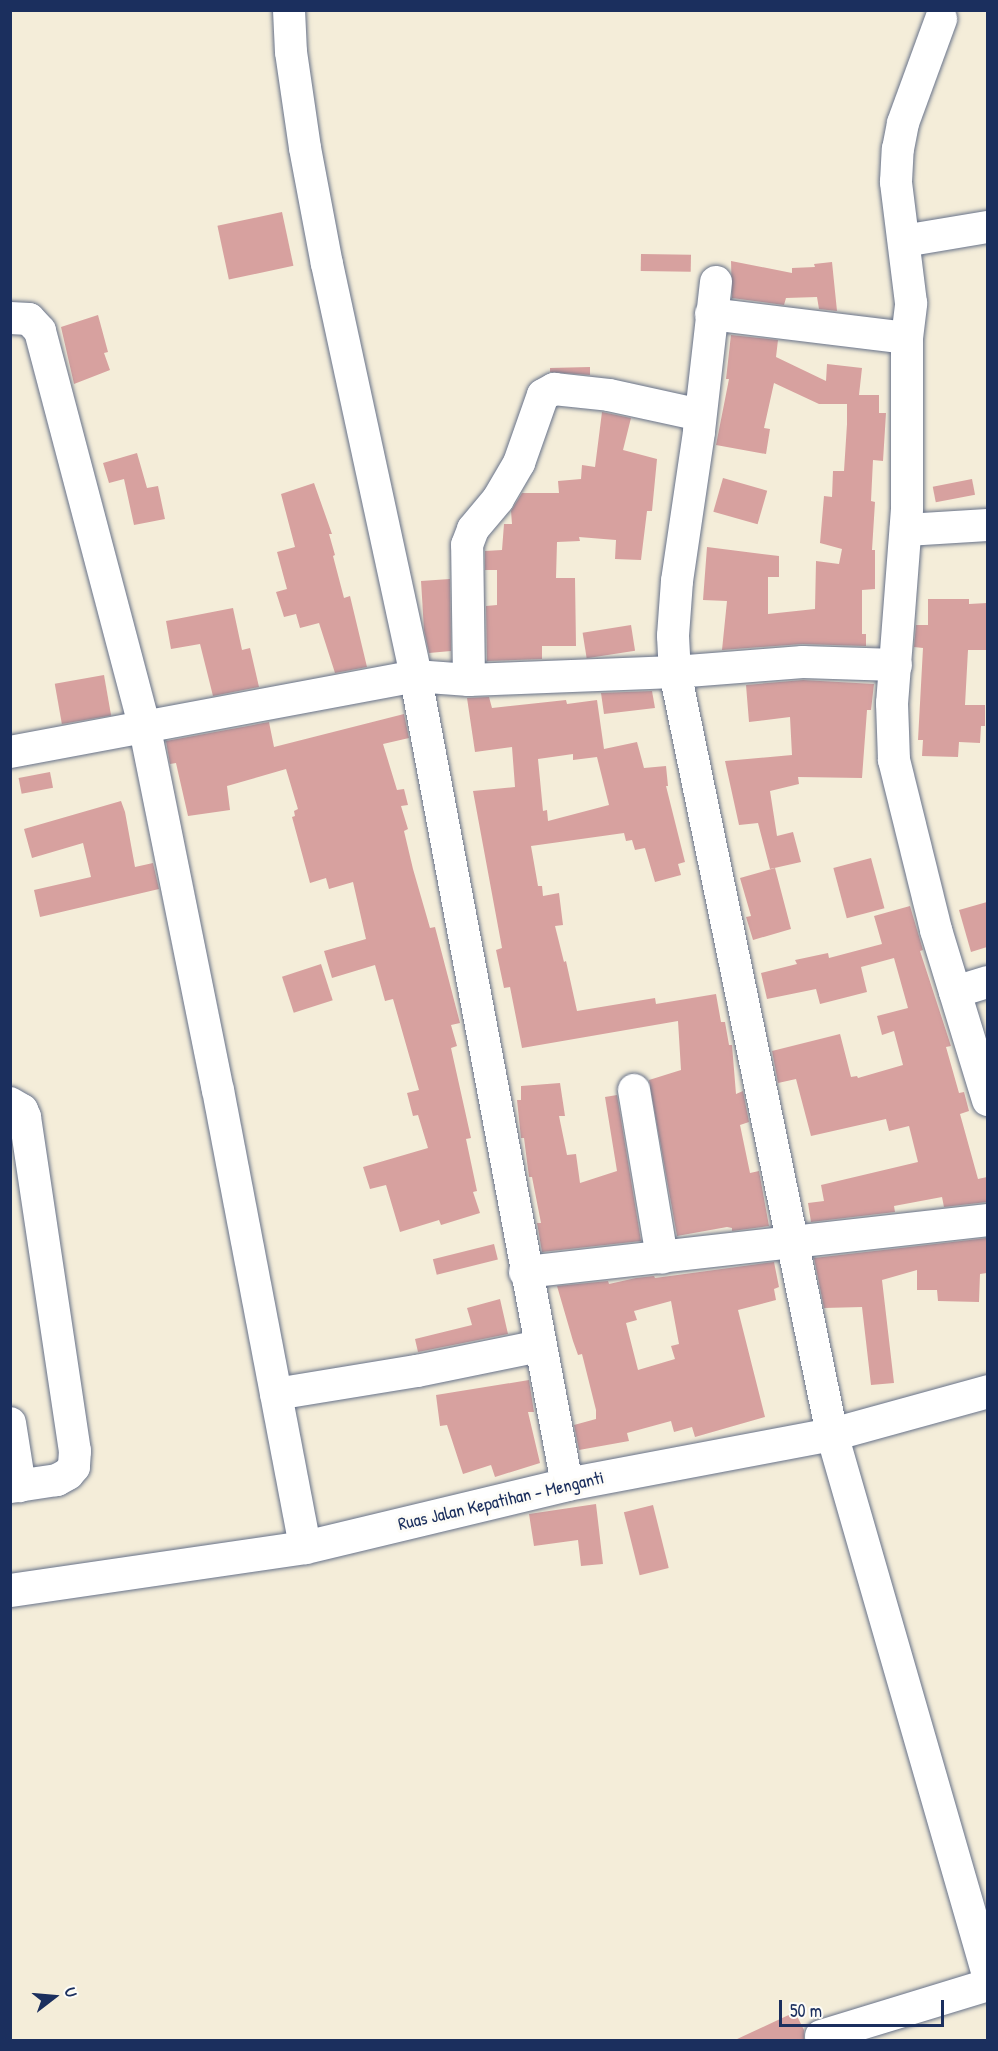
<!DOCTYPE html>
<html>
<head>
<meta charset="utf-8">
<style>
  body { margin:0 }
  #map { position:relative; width:998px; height:2051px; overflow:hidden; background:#f4edd9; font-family:"Patrick Hand",sans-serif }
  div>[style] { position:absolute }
  .building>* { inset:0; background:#d7a19f; transform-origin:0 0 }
  .roads { filter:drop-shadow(0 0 2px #677289) drop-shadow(0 0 2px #677289) }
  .minor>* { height:32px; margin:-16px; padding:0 16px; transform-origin:16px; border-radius:16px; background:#fff }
  .major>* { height:33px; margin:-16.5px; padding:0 16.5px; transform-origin:16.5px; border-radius:16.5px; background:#fff }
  span { translate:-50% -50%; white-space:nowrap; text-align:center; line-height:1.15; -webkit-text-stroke:6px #fdfcf7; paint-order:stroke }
  .street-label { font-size:18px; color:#1b2f5e }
  .frame { position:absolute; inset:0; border:12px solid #1b2f5e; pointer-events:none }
  .north { position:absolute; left:24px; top:1967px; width:60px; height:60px; -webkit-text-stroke:4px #fdfcf7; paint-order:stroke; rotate:74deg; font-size:16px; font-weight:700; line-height:24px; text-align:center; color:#1b2f5e }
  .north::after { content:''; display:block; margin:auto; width:21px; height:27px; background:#1b2f5e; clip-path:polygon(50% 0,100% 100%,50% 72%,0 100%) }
  .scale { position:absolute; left:779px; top:2000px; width:165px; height:27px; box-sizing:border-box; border:3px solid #1b2f5e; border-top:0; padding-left:8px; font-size:18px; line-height:21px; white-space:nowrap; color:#1b2f5e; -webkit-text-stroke:4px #fdfcf7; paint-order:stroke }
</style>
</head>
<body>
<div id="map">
  <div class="building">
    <div style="left:282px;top:212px;width:55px;height:66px;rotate:78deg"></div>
    <div style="left:641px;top:254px;width:50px;height:17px;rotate:1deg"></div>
    <div style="clip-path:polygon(731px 261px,792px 273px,792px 268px,815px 267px,814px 264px,832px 262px,837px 311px,819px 309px,817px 297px,786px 298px,784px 305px,732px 298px)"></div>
    <div style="clip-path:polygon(98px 315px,108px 352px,104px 353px,110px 370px,74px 384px,61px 327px)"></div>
    <div style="clip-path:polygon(731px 335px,778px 340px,776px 357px,826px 381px,827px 364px,862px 368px,859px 395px,879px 395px,879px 413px,886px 413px,883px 461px,873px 460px,871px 501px,875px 502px,872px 550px,875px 550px,875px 589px,862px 590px,862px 634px,866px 634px,866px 646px,802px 644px,722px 650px,727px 601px,703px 600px,707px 547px,779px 556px,779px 577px,768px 577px,768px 614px,815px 609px,816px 561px,839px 564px,842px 549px,820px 543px,824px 496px,832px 497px,833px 471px,844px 471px,847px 424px,847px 404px,819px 404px,774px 383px,764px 428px,770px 429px,766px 454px,716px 445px,729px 379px,726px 379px)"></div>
    <div style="clip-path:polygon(590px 367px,590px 375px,550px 372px,550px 368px)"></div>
    <div style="clip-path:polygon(602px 412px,631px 418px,623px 450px,657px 459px,652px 511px,647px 511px,641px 560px,615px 559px,616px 540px,579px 537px,580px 541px,557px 542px,556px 578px,575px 578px,576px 646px,542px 646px,542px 659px,487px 661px,486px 606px,497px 605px,497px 570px,485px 570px,485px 551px,502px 550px,504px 524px,512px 524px,511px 511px,522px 493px,559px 493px,558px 481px,581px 479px,582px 465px,595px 467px)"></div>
    <div style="clip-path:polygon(137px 453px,147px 488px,158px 486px,165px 519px,134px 525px,124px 479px,109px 483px,103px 463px)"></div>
    <div style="left:723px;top:478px;width:46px;height:35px;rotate:16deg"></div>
    <div style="left:972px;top:479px;width:16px;height:40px;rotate:79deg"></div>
    <div style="clip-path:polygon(314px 483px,332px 534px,329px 534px,335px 555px,333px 556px,344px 598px,350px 596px,367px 667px,335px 673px,319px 623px,300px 628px,296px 614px,284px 617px,276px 592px,287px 589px,277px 552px,295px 547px,281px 494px)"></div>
    <div style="clip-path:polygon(450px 579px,451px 651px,429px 653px,424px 630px,421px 581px)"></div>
    <div style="clip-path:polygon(928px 599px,969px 599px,969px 604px,987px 603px,987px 650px,968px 650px,965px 705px,985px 705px,985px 726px,981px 726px,980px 743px,959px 742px,958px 757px,922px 756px,923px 740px,918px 740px,923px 648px,914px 647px,916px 625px,928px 625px)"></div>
    <div style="clip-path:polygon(233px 608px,242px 650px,250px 648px,259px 687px,213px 696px,200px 644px,171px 649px,166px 621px)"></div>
    <div style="left:631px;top:625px;width:26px;height:49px;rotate:81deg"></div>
    <div style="left:104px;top:675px;width:41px;height:50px;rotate:80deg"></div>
    <div style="clip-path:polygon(803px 680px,874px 684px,871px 710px,867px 710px,862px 778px,798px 777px,799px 784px,770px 791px,777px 836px,793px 832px,801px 862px,770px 869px,758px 823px,739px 825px,725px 761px,792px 755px,790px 717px,749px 722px,746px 685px)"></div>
    <div style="clip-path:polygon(652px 691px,655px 708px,604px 714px,601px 693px)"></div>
    <div style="clip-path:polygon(evenodd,489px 697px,492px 708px,566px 700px,567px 704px,597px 700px,604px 749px,637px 742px,644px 768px,666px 766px,668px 786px,666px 786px,685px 862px,678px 864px,681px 875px,655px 882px,645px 848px,635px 850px,632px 840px,626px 841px,624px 833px,531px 846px,538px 886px,542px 886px,543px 896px,559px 893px,563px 925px,555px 926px,564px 962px,566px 961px,577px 1011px,655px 998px,656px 1004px,716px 994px,721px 1022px,725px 1022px,729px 1045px,732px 1045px,736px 1094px,743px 1091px,749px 1122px,740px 1125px,750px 1173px,759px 1171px,769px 1226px,732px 1231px,732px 1228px,727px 1227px,677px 1236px,649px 1080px,681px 1070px,678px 1021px,522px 1048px,510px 987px,504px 988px,496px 950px,502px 948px,473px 791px,515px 787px,512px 747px,475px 752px,467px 698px,489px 697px,573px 754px,573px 760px,597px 757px,609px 805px,548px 821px,547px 810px,543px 811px,538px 759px,573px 754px)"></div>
    <div style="clip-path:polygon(404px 714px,409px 738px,383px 744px,397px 790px,404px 789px,408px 805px,401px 806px,408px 829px,404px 831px,413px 869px,430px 928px,435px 927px,460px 1023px,451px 1025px,457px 1046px,451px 1048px,471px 1138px,466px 1139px,477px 1191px,473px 1192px,480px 1213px,441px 1225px,439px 1220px,400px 1232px,386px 1185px,370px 1189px,363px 1167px,428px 1148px,418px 1115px,413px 1116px,407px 1093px,419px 1090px,393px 999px,385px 1001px,375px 965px,332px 978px,324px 951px,366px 939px,353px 882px,329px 889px,326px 878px,310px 883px,292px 817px,295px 816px,294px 811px,298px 809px,286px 769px,227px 786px,230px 810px,188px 816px,176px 763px,170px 764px,166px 741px,269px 722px,274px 747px)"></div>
    <div style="left:50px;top:772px;width:16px;height:32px;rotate:79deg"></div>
    <div style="clip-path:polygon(121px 801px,125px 812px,135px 867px,153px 863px,159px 889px,40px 917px,34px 890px,91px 877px,83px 843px,32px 858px,24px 829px)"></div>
    <div style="left:871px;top:858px;width:52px;height:39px;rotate:75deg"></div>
    <div style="clip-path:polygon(775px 868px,791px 929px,753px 940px,746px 917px,751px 916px,740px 878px)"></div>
    <div style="clip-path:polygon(987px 902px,987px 947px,971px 952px,959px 910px)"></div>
    <div style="clip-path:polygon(910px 906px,923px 950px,920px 951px,951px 1046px,946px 1047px,959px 1093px,964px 1092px,969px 1111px,960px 1114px,978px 1179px,987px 1177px,987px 1202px,944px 1207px,942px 1197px,894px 1206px,895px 1212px,811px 1222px,808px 1203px,824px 1201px,821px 1185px,918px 1162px,909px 1126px,889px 1131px,886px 1119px,811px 1136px,796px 1079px,778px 1083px,772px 1051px,840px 1034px,851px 1077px,857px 1076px,858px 1078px,903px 1065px,894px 1031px,882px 1035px,877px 1016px,908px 1008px,894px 958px,861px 967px,867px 992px,820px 1004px,816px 989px,767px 999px,761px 973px,797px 964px,795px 960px,828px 953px,829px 958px,882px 944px,874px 916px)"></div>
    <div style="left:321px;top:964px;width:38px;height:41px;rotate:72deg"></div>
    <div style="clip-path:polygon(560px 1083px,565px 1116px,559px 1116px,567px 1155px,576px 1154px,580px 1183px,617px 1171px,605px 1097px,617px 1095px,641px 1241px,542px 1252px,537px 1223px,541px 1223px,532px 1177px,529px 1177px,524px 1138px,521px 1138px,517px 1100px,521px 1100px,521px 1086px)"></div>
    <div style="clip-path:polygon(987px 1238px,987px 1273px,980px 1274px,979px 1302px,938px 1301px,937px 1290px,917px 1290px,917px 1270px,882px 1280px,894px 1383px,871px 1385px,862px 1307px,824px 1308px,814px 1258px)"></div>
    <div style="left:494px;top:1244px;width:16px;height:63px;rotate:76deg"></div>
    <div style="clip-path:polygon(evenodd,774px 1262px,779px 1287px,774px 1289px,776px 1300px,738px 1310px,765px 1417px,695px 1437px,692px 1427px,674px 1432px,671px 1421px,627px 1433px,629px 1441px,579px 1450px,574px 1425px,596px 1419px,596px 1410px,582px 1354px,578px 1355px,573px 1341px,557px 1286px,608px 1281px,609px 1284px,636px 1278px,654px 1276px,655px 1278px,774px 1262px,671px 1301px,679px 1344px,671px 1346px,675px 1359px,638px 1370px,626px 1323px,637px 1320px,634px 1311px,671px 1301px)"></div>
    <div style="clip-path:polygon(500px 1299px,508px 1334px,418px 1352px,415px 1339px,472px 1325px,467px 1308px)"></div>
    <div style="clip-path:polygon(529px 1380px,534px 1412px,528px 1412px,540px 1463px,495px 1477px,491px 1465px,463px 1474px,447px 1425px,440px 1426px,436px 1395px)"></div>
    <div style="clip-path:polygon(596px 1504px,603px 1564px,581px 1566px,578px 1540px,534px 1546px,529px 1514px)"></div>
    <div style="left:653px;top:1505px;width:65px;height:30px;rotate:76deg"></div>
    <div style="clip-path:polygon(795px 2012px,804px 2030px,804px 2040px,735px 2040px)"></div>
  </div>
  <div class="roads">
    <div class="minor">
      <div style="left:289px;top:10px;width:42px;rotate:87.3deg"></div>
      <div style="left:291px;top:52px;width:97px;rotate:81.7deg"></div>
      <div style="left:305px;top:148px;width:118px;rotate:79.3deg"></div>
      <div style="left:327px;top:264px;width:413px;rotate:77.8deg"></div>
      <div style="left:414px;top:668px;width:830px;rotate:79.38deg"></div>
      <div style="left:904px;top:241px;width:85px;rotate:-9.5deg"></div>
      <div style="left:716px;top:282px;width:151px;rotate:96.5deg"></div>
      <div style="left:699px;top:432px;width:151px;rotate:98.4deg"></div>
      <div style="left:677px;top:581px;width:55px;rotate:94.2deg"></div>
      <div style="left:673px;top:636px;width:36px;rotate:87deg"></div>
      <div style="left:675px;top:672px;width:778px;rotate:78.36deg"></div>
      <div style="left:832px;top:1434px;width:563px;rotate:73.91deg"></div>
      <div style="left:711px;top:314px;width:197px;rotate:7deg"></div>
      <div style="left:907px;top:338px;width:171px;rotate:90deg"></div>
      <div style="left:907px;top:509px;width:195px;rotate:94.4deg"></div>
      <div style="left:892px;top:703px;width:57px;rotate:88deg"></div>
      <div style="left:894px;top:760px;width:175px;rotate:76.1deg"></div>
      <div style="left:936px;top:930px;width:178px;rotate:73deg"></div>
      <div style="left:10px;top:318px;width:19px;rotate:3deg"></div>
      <div style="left:29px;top:319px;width:16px;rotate:47deg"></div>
      <div style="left:40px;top:331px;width:412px;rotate:75.2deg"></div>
      <div style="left:145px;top:729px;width:368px;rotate:78.6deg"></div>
      <div style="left:218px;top:1090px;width:465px;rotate:79.2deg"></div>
      <div style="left:907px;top:338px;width:35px;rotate:-83deg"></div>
      <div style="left:911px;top:303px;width:122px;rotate:-97.1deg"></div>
      <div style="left:896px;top:182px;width:33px;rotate:-87deg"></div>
      <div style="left:898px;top:149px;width:26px;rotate:-79deg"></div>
      <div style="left:903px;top:123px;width:111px;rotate:-69.9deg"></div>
      <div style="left:906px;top:530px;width:82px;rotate:-3.5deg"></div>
      <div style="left:469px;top:680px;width:206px;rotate:-2.2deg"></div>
      <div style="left:675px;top:672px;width:128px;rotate:-4.5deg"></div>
      <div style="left:803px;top:662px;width:93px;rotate:1.8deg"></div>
      <div style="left:10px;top:752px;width:412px;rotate:-10.6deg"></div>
      <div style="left:415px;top:676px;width:54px;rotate:4.2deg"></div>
      <div style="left:469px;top:680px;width:135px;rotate:-90.8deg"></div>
      <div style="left:467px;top:545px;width:17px;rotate:-69deg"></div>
      <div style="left:473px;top:529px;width:39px;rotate:-50deg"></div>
      <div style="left:498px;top:499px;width:42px;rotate:-59.7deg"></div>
      <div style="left:519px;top:463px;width:72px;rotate:-70.6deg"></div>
      <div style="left:543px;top:395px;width:13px;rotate:-29deg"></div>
      <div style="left:554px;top:389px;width:55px;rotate:6.2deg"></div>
      <div style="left:609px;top:395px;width:93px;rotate:12.4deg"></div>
      <div style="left:955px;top:992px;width:34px;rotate:-17deg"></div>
      <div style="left:634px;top:1090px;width:170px;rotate:80.5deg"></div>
      <div style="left:10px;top:1103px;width:14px;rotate:30deg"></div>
      <div style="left:22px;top:1110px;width:8px;rotate:67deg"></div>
      <div style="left:25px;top:1117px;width:338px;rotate:81.5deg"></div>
      <div style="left:75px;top:1451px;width:16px;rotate:94deg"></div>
      <div style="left:74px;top:1467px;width:9px;rotate:131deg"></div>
      <div style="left:68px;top:1474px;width:13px;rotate:151deg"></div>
      <div style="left:57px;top:1480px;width:48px;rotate:171.5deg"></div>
      <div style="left:525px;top:1272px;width:466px;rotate:-6.4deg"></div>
      <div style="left:276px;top:1394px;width:143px;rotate:-9.3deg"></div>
      <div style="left:417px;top:1371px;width:126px;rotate:-11.5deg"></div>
      <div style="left:10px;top:1423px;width:64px;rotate:81deg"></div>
      <div style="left:821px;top:2036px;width:175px;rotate:-17deg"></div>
    </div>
    <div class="major">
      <div style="left:10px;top:1590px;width:298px;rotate:-8.3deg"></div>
      <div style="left:305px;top:1547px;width:269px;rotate:-13.5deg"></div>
      <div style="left:567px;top:1484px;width:270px;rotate:-10.7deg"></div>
      <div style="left:832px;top:1434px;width:162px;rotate:-15.4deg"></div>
    </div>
  </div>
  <div class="street-label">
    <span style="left:501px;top:1501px;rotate:-13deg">Ruas Jalan Kepatihan - Menganti</span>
  </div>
  <div class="frame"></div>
  <div class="north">U</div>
  <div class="scale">50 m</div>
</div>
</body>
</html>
